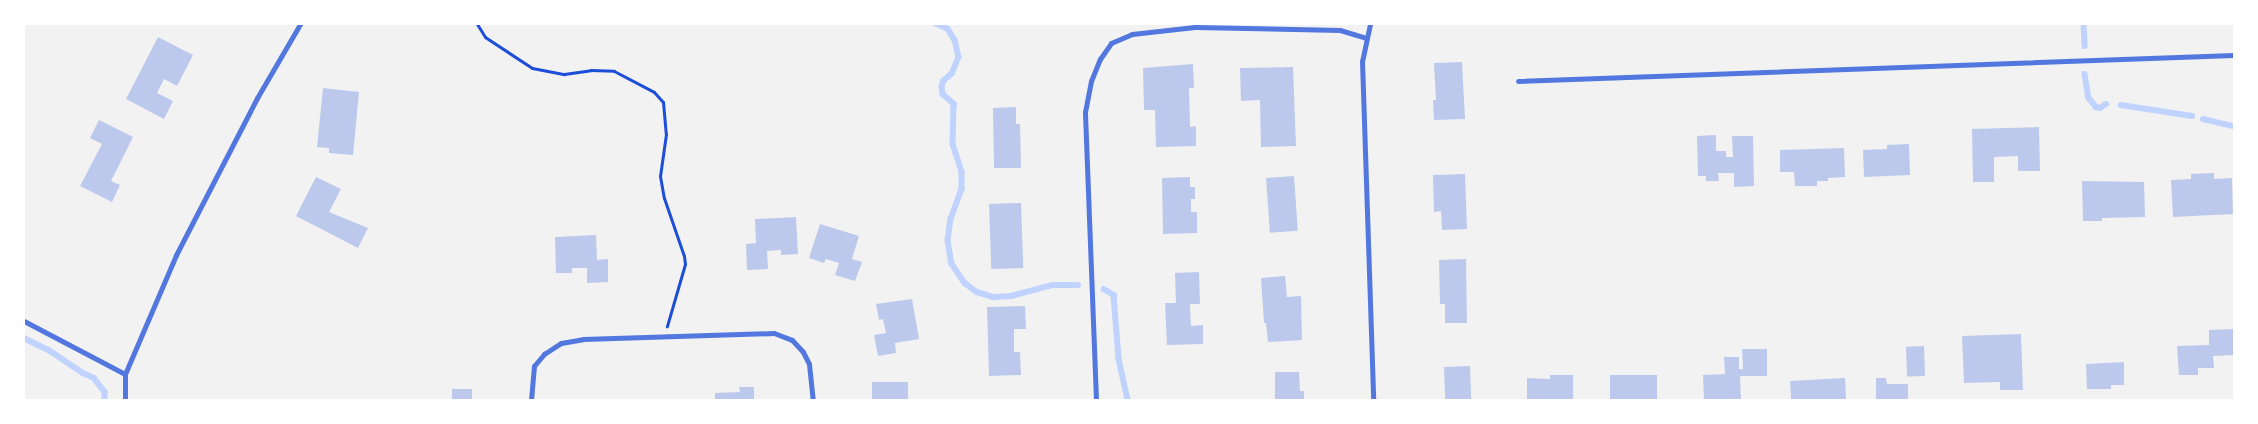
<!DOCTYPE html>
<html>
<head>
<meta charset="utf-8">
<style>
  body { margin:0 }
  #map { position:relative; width:2258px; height:424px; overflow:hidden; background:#f2f2f2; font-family:"PT Serif",serif }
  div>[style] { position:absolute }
  .stream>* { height:5.5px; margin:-2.75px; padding:0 2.75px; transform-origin:2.75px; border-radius:2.75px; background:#bfd3fe }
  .building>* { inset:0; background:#bdc9ec; transform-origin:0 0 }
  .path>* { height:3px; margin:-1.5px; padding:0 1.5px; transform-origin:1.5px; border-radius:1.5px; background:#1d4ed8 }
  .minor>* { height:5px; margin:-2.5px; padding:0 2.5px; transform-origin:2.5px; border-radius:2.5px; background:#5277de }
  span { translate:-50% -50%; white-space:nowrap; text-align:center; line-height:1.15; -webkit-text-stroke:5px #fff; paint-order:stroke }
  .frame { position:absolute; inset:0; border:25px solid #fff; pointer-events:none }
</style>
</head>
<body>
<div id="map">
  <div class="stream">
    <div style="left:937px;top:24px;width:12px;rotate:24deg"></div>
    <div style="left:948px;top:29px;width:13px;rotate:58deg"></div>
    <div style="left:955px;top:40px;width:17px;rotate:77deg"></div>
    <div style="left:959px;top:57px;width:18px;rotate:112deg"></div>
    <div style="left:952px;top:74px;width:11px;rotate:139deg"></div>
    <div style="left:944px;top:81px;width:5px;rotate:112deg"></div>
    <div style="left:942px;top:86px;width:8px;rotate:83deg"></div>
    <div style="left:943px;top:94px;width:15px;rotate:42deg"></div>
    <div style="left:954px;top:104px;width:40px;rotate:91.4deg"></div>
    <div style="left:953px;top:144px;width:29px;rotate:72deg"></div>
    <div style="left:962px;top:172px;width:17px;rotate:90deg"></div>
    <div style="left:962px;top:189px;width:32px;rotate:110deg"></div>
    <div style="left:951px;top:219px;width:21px;rotate:98deg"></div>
    <div style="left:948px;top:240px;width:24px;rotate:81deg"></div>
    <div style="left:952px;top:264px;width:23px;rotate:56deg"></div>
    <div style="left:965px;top:283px;width:15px;rotate:37deg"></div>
    <div style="left:977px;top:292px;width:17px;rotate:17deg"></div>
    <div style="left:993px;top:297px;width:18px;rotate:-3deg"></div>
    <div style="left:1011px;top:296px;width:43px;rotate:-14.7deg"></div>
    <div style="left:1053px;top:285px;width:25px"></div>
    <div style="left:2084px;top:24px;width:22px;rotate:87deg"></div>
    <div style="left:2085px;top:74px;width:24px;rotate:81deg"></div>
    <div style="left:2089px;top:98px;width:11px;rotate:52deg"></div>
    <div style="left:2096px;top:107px;width:4px;rotate:14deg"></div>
    <div style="left:2100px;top:108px;width:7px;rotate:-34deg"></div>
    <div style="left:2121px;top:105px;width:72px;rotate:8.8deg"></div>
    <div style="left:2203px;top:119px;width:32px;rotate:13deg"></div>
    <div style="left:1104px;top:289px;width:12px;rotate:31deg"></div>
    <div style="left:1114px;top:295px;width:64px;rotate:85.5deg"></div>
    <div style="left:1119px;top:359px;width:42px;rotate:77.6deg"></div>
    <div style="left:24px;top:338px;width:28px;rotate:26deg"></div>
    <div style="left:49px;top:350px;width:41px;rotate:34.1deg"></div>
    <div style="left:83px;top:373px;width:12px;rotate:24deg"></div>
    <div style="left:94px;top:378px;width:18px;rotate:52deg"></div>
    <div style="left:105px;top:392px;width:8px;rotate:90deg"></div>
  </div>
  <div class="building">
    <div style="clip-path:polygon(158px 37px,193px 55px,177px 86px,164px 79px,157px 93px,173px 101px,164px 119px,126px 99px)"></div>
    <div style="clip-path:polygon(1462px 62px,1465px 119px,1434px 120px,1433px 100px,1436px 100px,1434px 63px)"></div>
    <div style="clip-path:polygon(1193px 64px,1194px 88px,1189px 88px,1190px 127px,1196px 126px,1196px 146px,1156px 147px,1155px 110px,1144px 110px,1143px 68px)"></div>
    <div style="clip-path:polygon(1293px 67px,1296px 146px,1261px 147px,1260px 100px,1241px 101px,1240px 68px)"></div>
    <div style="clip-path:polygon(323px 88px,359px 92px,353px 155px,329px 153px,329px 148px,317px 147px)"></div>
    <div style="clip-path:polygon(1016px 107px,1016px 124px,1020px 124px,1021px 168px,994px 168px,993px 108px)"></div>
    <div style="clip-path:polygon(99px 120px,133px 137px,111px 181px,120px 185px,112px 202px,80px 186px,102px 144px,90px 138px)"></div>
    <div style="clip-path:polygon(2039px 127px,2040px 171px,2018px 171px,2018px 156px,1994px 157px,1994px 182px,1973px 182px,1972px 129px)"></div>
    <div style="clip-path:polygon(1716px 135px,1716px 151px,1726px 151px,1726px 157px,1733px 157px,1732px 136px,1753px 136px,1754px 186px,1734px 187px,1734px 173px,1718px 173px,1719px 181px,1706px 181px,1706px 176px,1698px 176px,1697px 136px)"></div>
    <div style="clip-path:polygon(1909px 144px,1910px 175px,1864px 177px,1863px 150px,1887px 149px,1887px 145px)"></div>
    <div style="clip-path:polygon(1844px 148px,1845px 177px,1828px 178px,1828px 181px,1817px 181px,1817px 186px,1795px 186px,1794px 172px,1780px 172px,1780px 150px)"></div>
    <div style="clip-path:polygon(2214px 173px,2214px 179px,2232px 178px,2233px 214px,2173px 217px,2171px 180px,2191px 179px,2191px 174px)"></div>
    <div style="clip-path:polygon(1465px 174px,1467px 229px,1442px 230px,1441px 211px,1434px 212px,1433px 175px)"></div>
    <div style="left:1294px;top:176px;width:55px;height:28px;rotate:86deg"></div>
    <div style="clip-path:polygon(316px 177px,341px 189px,329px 212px,368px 228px,358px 248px,296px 216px)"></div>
    <div style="clip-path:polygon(1190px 177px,1190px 187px,1195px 187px,1195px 199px,1191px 199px,1191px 212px,1197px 212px,1197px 233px,1163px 234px,1162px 178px)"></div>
    <div style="clip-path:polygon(2082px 181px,2144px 182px,2145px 217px,2102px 218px,2102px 221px,2083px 221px)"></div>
    <div style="left:1021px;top:203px;width:65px;height:32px;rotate:88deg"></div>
    <div style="clip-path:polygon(796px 217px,798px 254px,781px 255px,781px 250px,767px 251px,768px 269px,747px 270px,746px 244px,756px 243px,755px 219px)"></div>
    <div style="clip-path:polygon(820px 224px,859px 236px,852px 259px,862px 262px,855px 281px,835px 275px,839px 263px,826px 259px,824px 263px,809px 258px)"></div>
    <div style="clip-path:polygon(596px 235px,597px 260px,608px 259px,608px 282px,587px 283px,587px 268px,572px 268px,572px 273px,556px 273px,555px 237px)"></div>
    <div style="clip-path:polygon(1466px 259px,1467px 323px,1445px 323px,1445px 304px,1440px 304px,1439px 260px)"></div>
    <div style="clip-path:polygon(1199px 272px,1200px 304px,1190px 304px,1191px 326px,1203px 325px,1203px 344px,1167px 345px,1165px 303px,1176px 303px,1175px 273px)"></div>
    <div style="clip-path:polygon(1285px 276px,1287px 297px,1301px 296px,1302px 340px,1268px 342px,1266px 323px,1264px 323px,1261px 278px)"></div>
    <div style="clip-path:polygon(912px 299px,919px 339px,895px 343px,896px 353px,878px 356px,874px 335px,886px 333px,883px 319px,879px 320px,876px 304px)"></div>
    <div style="clip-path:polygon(1025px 306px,1026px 329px,1014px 329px,1014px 352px,1020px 352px,1021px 375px,989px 376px,987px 307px)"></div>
    <div style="clip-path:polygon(2234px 329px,2234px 355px,2213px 356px,2214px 368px,2198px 368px,2198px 375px,2179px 375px,2177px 346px,2209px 345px,2209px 330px)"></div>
    <div style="clip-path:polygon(2021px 334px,2023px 390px,2000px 390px,2000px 382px,1964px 383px,1962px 336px)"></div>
    <div style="left:1924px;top:346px;width:30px;height:18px;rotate:88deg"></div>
    <div style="clip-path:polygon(1742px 349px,1767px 349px,1767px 376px,1740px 376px,1741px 400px,1704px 400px,1703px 375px,1725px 374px,1724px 357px,1739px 357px,1739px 369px,1743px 369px)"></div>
    <div style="clip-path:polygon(2124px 362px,2124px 385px,2111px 385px,2111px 389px,2087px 389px,2086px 364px)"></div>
    <div style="left:1470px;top:366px;width:34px;height:26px;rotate:88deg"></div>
    <div style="clip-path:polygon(1275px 372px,1299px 372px,1300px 391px,1304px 391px,1304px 400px,1275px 400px)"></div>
    <div style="clip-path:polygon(1550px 375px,1573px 375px,1573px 400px,1527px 400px,1527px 378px,1550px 379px)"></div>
    <div style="left:1610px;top:375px;width:47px;height:25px"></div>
    <div style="left:1845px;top:378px;width:22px;height:55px;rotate:87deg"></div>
    <div style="clip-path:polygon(1876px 378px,1886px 378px,1887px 384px,1908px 384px,1908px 400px,1876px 400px)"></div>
    <div style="left:872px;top:382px;width:36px;height:18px"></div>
    <div style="clip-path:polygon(739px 387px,754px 387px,754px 400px,715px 400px,715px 393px,740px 392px)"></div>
    <div style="left:472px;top:389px;width:11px;height:20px;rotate:90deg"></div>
  </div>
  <div class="path">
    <div style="left:477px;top:24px;width:15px;rotate:58deg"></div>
    <div style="left:485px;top:37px;width:56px;rotate:33.4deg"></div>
    <div style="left:532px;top:68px;width:33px;rotate:11deg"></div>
    <div style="left:564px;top:74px;width:27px;rotate:-8deg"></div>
    <div style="left:591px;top:70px;width:23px;rotate:2deg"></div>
    <div style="left:614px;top:71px;width:45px;rotate:27.7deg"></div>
    <div style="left:654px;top:92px;width:13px;rotate:48deg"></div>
    <div style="left:663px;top:102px;width:32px;rotate:85deg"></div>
    <div style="left:666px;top:134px;width:42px;rotate:98.1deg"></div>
    <div style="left:660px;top:176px;width:22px;rotate:80deg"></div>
    <div style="left:664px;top:198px;width:61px;rotate:71deg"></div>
    <div style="left:684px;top:256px;width:8px;rotate:83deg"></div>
    <div style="left:685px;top:264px;width:65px;rotate:106.2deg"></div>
  </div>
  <div class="minor">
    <div style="left:1370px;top:24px;width:38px;rotate:102deg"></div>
    <div style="left:1362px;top:61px;width:339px;rotate:88.1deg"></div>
    <div style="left:1518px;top:81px;width:716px;rotate:-2.08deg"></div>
    <div style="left:24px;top:321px;width:114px;rotate:27.7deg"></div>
    <div style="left:125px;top:400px;width:26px;rotate:-90deg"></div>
    <div style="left:125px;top:374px;width:129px;rotate:-66.8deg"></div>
    <div style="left:176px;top:255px;width:177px;rotate:-62.7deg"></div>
    <div style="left:257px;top:98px;width:86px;rotate:-59.8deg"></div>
    <div style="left:531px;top:400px;width:34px;rotate:-85deg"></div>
    <div style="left:534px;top:366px;width:16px;rotate:-50deg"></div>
    <div style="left:544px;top:354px;width:20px;rotate:-33deg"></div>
    <div style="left:561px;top:343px;width:22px;rotate:-10deg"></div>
    <div style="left:583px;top:339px;width:191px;rotate:-1.8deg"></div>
    <div style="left:774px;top:333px;width:19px;rotate:21deg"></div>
    <div style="left:792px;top:340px;width:16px;rotate:47deg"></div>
    <div style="left:803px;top:352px;width:13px;rotate:63deg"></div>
    <div style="left:809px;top:364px;width:36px;rotate:84deg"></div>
    <div style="left:1096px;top:400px;width:288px;rotate:-92.2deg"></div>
    <div style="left:1085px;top:112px;width:32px;rotate:-79deg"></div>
    <div style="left:1091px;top:81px;width:24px;rotate:-68deg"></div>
    <div style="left:1100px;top:59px;width:19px;rotate:-55deg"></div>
    <div style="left:1111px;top:43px;width:23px;rotate:-23deg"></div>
    <div style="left:1132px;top:34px;width:63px;rotate:-6.3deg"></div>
    <div style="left:1195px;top:27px;width:145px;rotate:1.2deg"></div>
    <div style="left:1340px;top:30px;width:28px;rotate:17deg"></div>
  </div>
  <div class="frame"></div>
</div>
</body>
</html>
